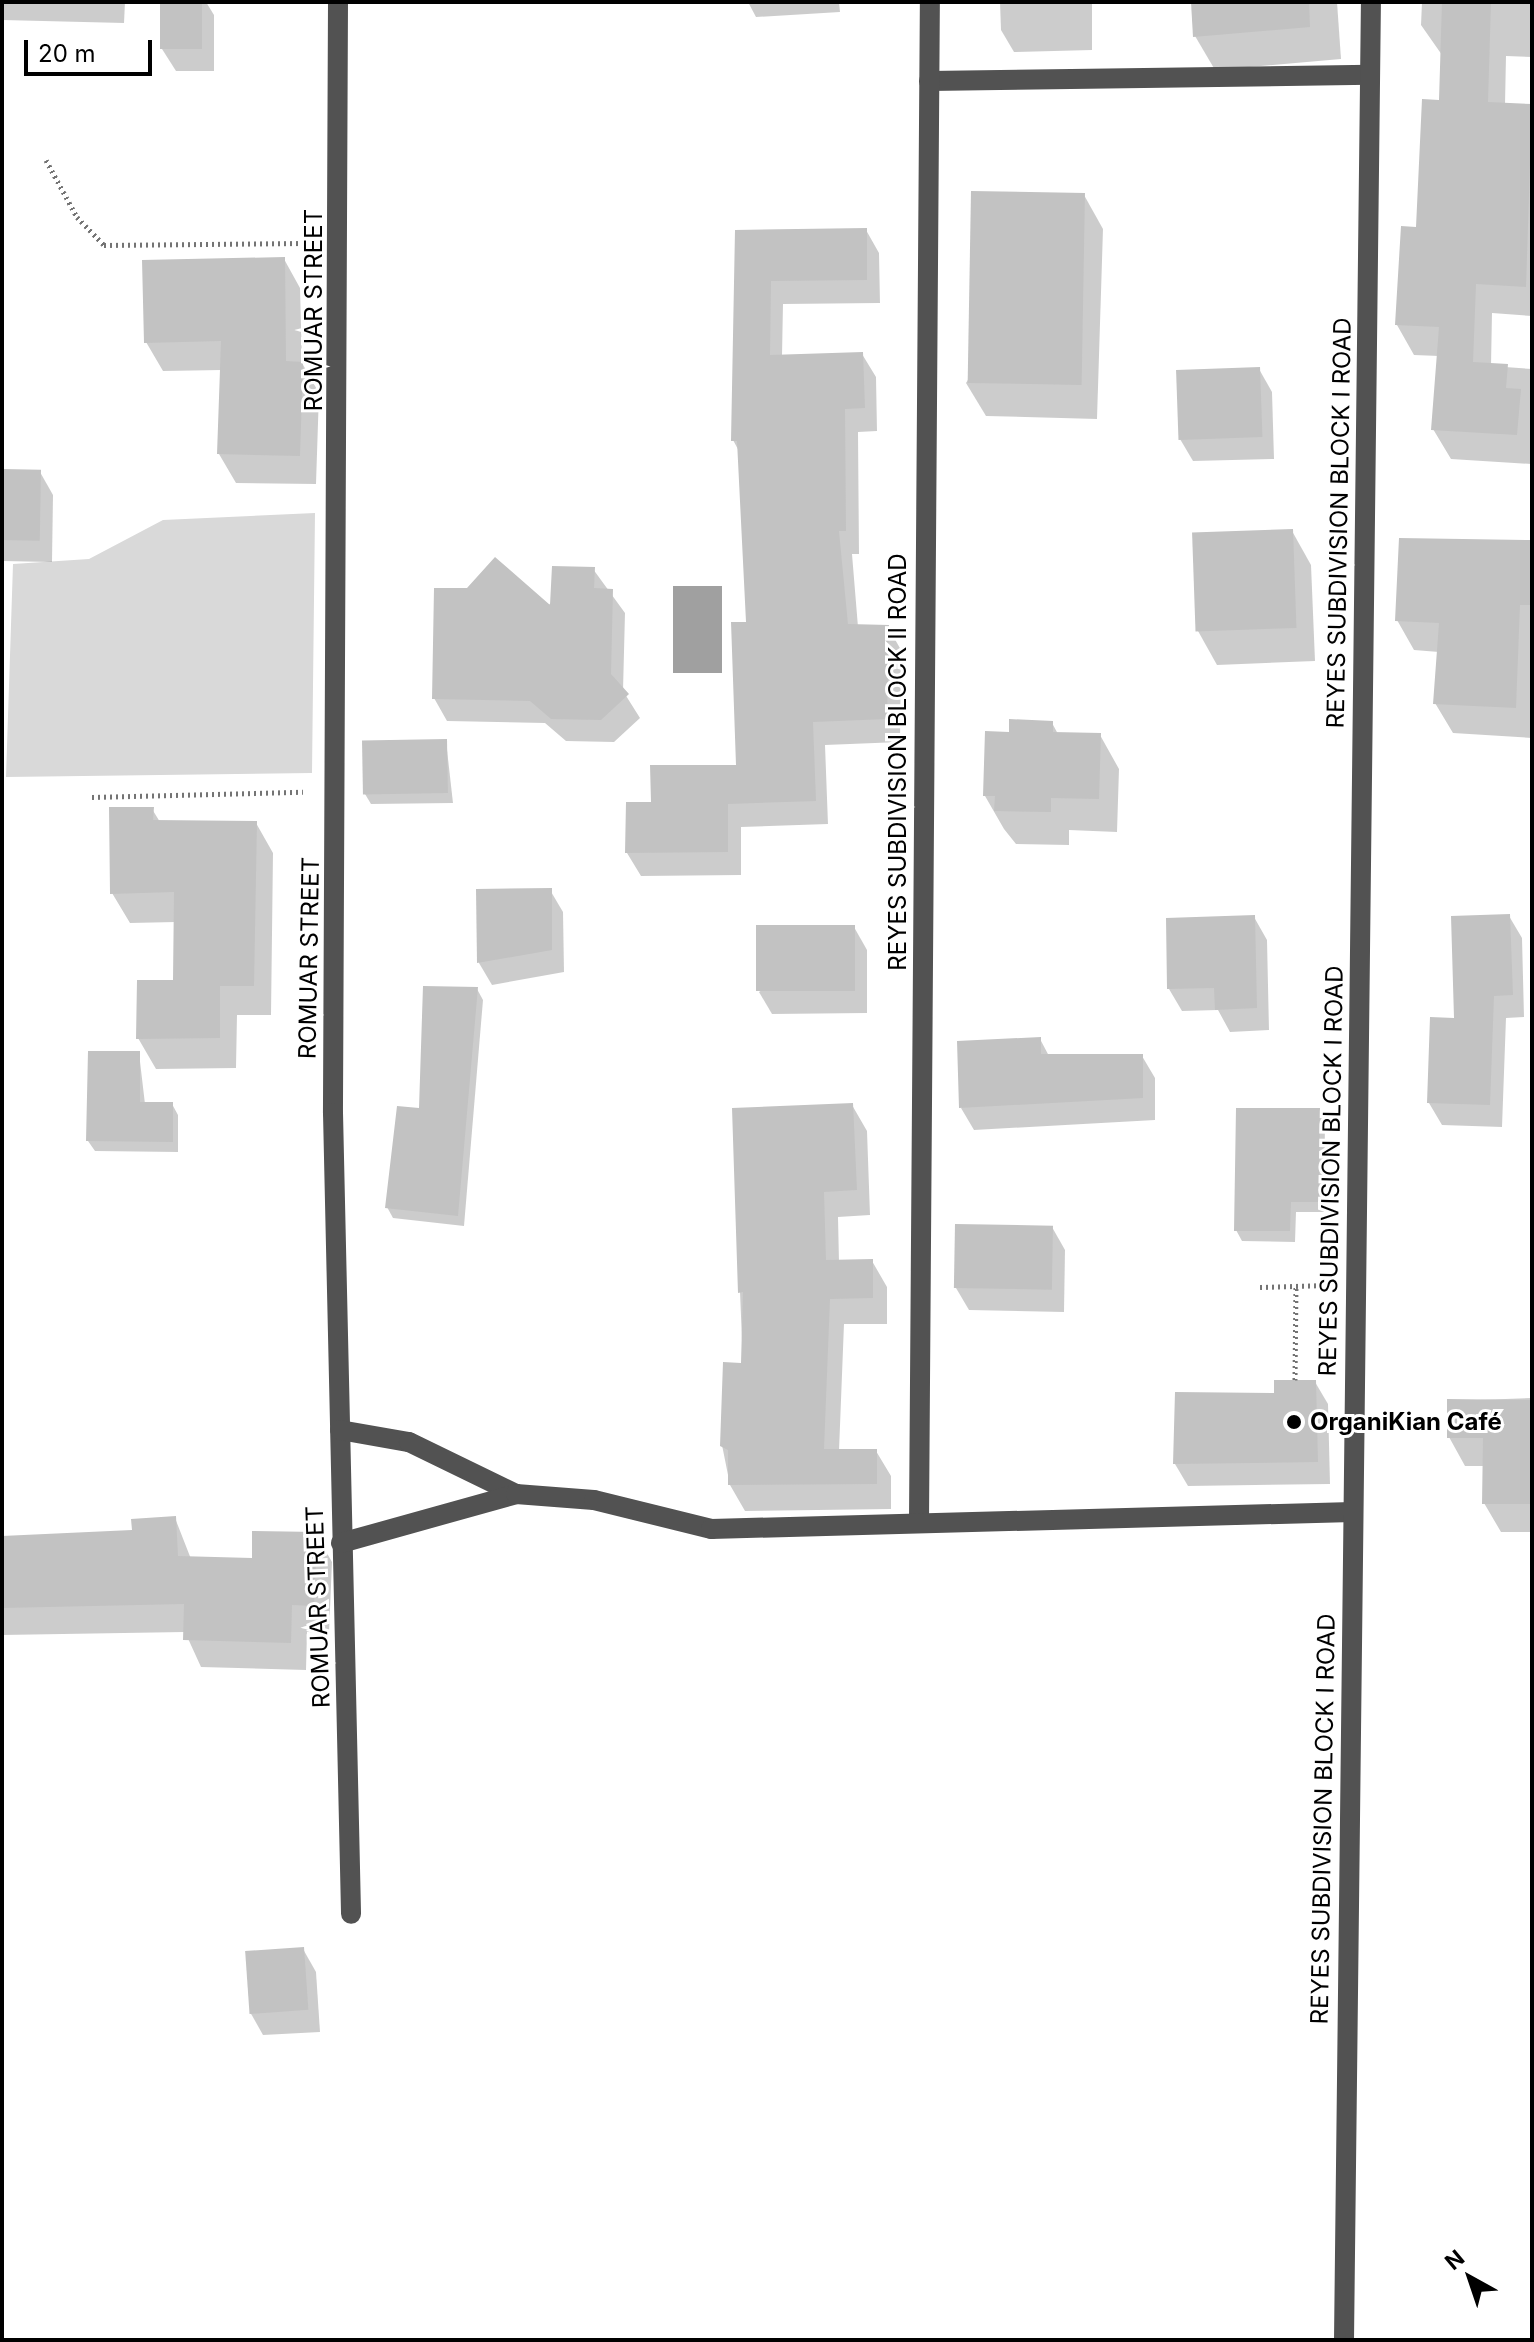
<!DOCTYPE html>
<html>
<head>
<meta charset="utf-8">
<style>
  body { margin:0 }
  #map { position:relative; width:1534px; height:2342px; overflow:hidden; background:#fff; font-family:Inter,sans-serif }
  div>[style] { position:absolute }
  .green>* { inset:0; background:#d9d9d9 }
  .water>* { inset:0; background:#a0a0a0; transform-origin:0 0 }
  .shadow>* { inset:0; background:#0003 }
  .building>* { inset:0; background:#c2c2c2; transform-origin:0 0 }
  .path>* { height:5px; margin-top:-2.5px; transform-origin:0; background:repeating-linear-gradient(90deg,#747474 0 2px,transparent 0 6px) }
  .minor>* { height:20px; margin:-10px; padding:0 10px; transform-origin:10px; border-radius:10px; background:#525252 }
  .dots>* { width:22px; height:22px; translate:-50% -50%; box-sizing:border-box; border:4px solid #fff; border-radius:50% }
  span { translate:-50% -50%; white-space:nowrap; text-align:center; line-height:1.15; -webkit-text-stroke:6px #fff; paint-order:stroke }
  .street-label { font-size:24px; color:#000 }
  .poi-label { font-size:24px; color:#000; font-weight:700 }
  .left { translate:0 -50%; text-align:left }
  .frame { position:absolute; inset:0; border:4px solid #000; pointer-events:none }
  .north { position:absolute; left:1430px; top:2238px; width:80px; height:80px; -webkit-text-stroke:6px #fff; paint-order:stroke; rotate:320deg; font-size:22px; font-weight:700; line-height:32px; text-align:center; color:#000 }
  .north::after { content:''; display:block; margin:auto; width:28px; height:36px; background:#000; clip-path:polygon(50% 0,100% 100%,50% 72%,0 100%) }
  .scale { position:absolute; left:24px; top:40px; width:128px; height:36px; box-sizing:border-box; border:4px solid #000; border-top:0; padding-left:10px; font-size:24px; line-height:28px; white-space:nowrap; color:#000; -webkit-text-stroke:6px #fff; paint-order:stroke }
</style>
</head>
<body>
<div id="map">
  <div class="green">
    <div style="clip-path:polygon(315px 513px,312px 773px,6px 777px,13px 564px,89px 559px,163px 520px)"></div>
  </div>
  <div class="water">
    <div style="left:673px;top:586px;width:49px;height:87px"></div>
  </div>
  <div class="shadow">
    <div style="clip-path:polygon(2px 2px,125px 2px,124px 23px,2px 20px)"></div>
    <div style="clip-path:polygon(162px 2px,206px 2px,214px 15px,214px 71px,176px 71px,162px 49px)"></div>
    <div style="clip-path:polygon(748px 2px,839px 2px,840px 12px,756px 17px)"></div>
    <div style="clip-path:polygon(1000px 2px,1092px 2px,1092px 50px,1014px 52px,1001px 30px)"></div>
    <div style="clip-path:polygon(1193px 2px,1337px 2px,1341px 59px,1215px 70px,1195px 36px)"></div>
    <div style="clip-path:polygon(1422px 2px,1532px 2px,1532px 57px,1506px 56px,1505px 105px,1532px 106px,1532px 316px,1492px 313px,1491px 366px,1532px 369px,1532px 464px,1451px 459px,1433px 429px,1439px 356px,1414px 355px,1397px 325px,1441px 102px,1442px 55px,1421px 25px)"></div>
    <div style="clip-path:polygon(1084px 195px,1103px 229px,1097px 419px,986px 416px,966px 383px)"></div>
    <div style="clip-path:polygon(866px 230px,879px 253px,880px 303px,783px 304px,782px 356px,862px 354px,876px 377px,877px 431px,858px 432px,859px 554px,852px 554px,858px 627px,888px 627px,901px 650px,900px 742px,825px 745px,828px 824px,741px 827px,741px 875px,641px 876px,627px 853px,653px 803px,738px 767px,748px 624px,740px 453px,733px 440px,737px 231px)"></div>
    <div style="clip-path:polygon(284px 259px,300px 288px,302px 363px,319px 393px,316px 484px,236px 483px,219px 454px,222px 370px,163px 371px,146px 342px)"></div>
    <div style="clip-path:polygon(1259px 369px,1272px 392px,1274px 459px,1193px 461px,1180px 439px)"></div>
    <div style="clip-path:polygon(2px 471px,40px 472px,53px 495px,52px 562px,2px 561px)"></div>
    <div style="clip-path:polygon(1532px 481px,1532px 738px,1453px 733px,1435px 703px,1439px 652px,1414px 650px,1397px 620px,1530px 542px)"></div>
    <div style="clip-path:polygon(1292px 531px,1311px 565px,1315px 661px,1217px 665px,1198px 631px)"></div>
    <div style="clip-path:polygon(593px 569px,625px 613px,623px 691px,640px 718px,614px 742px,566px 741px,545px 723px,447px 721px,434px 698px)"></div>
    <div style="clip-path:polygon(1052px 723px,1058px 734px,1100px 735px,1119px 769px,1117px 832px,1069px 830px,1069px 845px,1016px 844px,1004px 829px,985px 796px,1011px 734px)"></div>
    <div style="clip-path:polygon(446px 741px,453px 803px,371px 804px,365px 794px)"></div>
    <div style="clip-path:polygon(152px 809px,160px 822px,256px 823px,273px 853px,271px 1015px,237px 1015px,236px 1068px,156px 1069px,138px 1038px,175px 982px,176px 922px,130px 923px,112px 893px)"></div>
    <div style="clip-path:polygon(550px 890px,563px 912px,564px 972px,492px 985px,479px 963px,479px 891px)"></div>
    <div style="clip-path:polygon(1509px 916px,1522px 938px,1524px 1017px,1506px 1018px,1502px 1127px,1442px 1125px,1429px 1103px)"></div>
    <div style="clip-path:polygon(1254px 917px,1267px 940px,1269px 1030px,1230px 1032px,1218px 1010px,1182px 1011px,1169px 989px)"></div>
    <div style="clip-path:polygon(854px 927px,867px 950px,867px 1013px,772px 1014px,759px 992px)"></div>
    <div style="clip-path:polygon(477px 989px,483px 1000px,464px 1226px,393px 1218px,387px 1207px,421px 1111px)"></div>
    <div style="clip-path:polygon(1040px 1039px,1049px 1056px,1142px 1056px,1155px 1078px,1155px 1120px,974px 1130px,961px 1108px)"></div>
    <div style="clip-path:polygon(139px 1053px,145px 1104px,172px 1104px,178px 1115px,178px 1152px,95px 1151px,88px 1141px)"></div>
    <div style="clip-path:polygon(852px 1105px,867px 1131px,870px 1215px,838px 1217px,839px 1262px,872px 1261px,887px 1287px,887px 1324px,844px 1324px,839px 1451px,876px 1451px,891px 1476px,891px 1509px,745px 1511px,730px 1485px,722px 1445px,743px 1365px,740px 1292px)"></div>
    <div style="clip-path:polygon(1319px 1110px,1325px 1120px,1324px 1212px,1296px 1212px,1295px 1242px,1242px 1241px,1236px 1230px)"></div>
    <div style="clip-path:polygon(1052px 1227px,1065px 1250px,1064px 1312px,969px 1310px,956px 1288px)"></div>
    <div style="clip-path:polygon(1315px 1382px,1328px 1404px,1330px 1484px,1188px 1486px,1175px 1464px,1276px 1395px)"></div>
    <div style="clip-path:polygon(1532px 1398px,1532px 1532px,1501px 1532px,1484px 1503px,1484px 1466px,1465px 1466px,1449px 1437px,1449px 1401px)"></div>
    <div style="clip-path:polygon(175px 1518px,191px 1559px,254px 1560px,316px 1534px,332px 1562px,329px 1633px,307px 1632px,306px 1670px,201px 1667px,185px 1632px,2px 1635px,2px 1538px,134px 1532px)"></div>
    <div style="clip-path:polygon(303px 1949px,316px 1972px,320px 2032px,263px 2035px,250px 2012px)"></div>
  </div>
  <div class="building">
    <div style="left:160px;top:2px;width:42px;height:47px"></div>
    <div style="clip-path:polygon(1191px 2px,1309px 2px,1310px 27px,1193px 37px)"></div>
    <div style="clip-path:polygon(1442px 2px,1491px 2px,1488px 102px,1532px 104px,1526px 287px,1476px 284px,1473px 362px,1508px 364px,1506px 388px,1521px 389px,1517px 435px,1431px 430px,1439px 327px,1395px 325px,1401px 226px,1416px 227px,1422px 99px,1439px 100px)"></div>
    <div style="left:971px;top:191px;width:114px;height:192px;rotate:1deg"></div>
    <div style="clip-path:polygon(867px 228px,867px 280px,771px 281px,770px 355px,863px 352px,865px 408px,845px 409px,846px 531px,839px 531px,848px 624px,889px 625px,887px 719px,813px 722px,816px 801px,728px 804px,728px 852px,625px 853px,626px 802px,651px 802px,650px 765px,736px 765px,731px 622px,746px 622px,737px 441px,731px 441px,735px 230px)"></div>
    <div style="clip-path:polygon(285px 257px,286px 361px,303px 362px,300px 456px,217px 454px,221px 341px,144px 343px,142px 260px)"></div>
    <div style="left:1260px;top:367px;width:70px;height:84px;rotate:88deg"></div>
    <div style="left:2px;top:469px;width:39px;height:71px;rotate:1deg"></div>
    <div style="left:1293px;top:529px;width:99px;height:101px;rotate:88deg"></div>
    <div style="clip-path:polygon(1399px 538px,1532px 540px,1532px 605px,1520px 605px,1516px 708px,1433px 704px,1439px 623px,1395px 621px)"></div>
    <div style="clip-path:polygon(495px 557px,550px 605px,552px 566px,595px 567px,594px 588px,613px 589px,611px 674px,629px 694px,601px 720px,551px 719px,530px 701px,432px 699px,434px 588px,467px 588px)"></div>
    <div style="clip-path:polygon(1009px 719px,1053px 721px,1053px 732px,1101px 733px,1099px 799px,1051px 798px,1051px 812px,994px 811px,995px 796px,983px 796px,985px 731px,1009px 732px)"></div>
    <div style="left:447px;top:739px;width:54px;height:85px;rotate:89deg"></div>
    <div style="clip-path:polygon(109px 807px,154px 807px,153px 820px,257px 821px,254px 986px,220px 986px,220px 1038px,136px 1039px,137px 980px,173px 980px,174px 892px,110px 894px)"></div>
    <div style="clip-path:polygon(552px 888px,552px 950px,477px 963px,476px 889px)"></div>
    <div style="clip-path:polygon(1510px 914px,1513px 995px,1494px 996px,1490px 1105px,1427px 1103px,1430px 1017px,1454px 1018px,1451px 916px)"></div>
    <div style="clip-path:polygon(1255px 915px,1257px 1008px,1215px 1010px,1214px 988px,1167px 989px,1166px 918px)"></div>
    <div style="left:855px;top:925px;width:66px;height:99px;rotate:90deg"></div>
    <div style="clip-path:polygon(423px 986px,478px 987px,458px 1216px,385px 1208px,397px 1106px,419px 1108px)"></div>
    <div style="clip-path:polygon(1041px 1037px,1041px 1054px,1143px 1054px,1143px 1098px,959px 1108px,957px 1041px)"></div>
    <div style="clip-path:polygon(88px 1051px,140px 1051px,140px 1102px,173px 1102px,173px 1142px,86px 1141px)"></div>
    <div style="clip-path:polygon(853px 1103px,857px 1190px,824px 1192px,826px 1260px,873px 1259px,873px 1298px,830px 1299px,824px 1449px,877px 1449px,877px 1484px,728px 1485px,728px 1450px,720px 1446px,723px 1362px,741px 1363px,743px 1292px,738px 1293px,732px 1108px)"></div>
    <div style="clip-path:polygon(1236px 1108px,1320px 1108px,1319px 1202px,1291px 1202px,1290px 1231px,1234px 1231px)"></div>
    <div style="left:955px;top:1224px;width:98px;height:64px;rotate:1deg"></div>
    <div style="clip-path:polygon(1274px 1380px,1316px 1380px,1318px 1462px,1173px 1464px,1175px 1392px,1274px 1393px)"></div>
    <div style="clip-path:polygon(1447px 1399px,1532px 1400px,1532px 1504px,1482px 1504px,1483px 1438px,1447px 1438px)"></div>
    <div style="clip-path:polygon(176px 1516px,178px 1556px,252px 1558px,252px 1531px,317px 1532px,314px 1606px,292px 1605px,291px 1643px,183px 1640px,184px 1604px,2px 1608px,2px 1536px,132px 1530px,131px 1519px)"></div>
    <div style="left:304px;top:1947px;width:63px;height:59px;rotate:86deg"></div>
  </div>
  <div class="path">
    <div style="left:46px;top:160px;width:65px;rotate:61.5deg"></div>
    <div style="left:77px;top:217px;width:39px;rotate:46deg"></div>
    <div style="left:104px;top:245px;width:201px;rotate:-0.6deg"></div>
    <div style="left:92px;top:797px;width:211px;rotate:-1.4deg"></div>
    <div style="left:1260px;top:1287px;width:67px;rotate:-1.7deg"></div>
    <div style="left:1295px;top:1380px;width:94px;rotate:-89.4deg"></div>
  </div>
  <div class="minor">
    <div style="left:338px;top:2px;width:1111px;rotate:90.26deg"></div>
    <div style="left:333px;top:1113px;width:801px;rotate:88.71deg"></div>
    <div style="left:929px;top:81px;width:441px;rotate:-0.8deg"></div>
    <div style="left:340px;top:1430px;width:70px;rotate:9.9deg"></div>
    <div style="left:409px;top:1442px;width:119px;rotate:25.9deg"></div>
    <div style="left:919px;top:1522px;width:1520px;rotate:-89.59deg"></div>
    <div style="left:341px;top:1543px;width:182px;rotate:-15.6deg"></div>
    <div style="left:516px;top:1494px;width:78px;rotate:4.4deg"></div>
    <div style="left:594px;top:1500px;width:121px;rotate:13.9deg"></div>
    <div style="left:711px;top:1529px;width:642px;rotate:-1.52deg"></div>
    <div style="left:1344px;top:2340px;width:2338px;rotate:-89.34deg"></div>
  </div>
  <div class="dots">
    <div style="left:1294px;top:1422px;background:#000"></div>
  </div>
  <div class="street-label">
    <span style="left:314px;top:310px;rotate:-90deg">ROMUAR STREET</span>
    <span style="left:1339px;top:523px;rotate:-89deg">REYES SUBDIVISION BLOCK I ROAD</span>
    <span style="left:898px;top:762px;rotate:-90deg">REYES SUBDIVISION BLOCK II ROAD</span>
    <span style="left:309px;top:958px;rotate:-89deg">ROMUAR STREET</span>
    <span style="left:1331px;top:1171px;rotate:-89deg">REYES SUBDIVISION BLOCK I ROAD</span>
    <span style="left:318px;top:1607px;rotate:-92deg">ROMUAR STREET</span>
    <span style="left:1323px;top:1819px;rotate:-89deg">REYES SUBDIVISION BLOCK I ROAD</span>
  </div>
  <div class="poi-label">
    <span class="left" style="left:1310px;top:1422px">OrganiKian Café</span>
  </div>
  <div class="frame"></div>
  <div class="north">N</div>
  <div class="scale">20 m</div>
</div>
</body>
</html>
